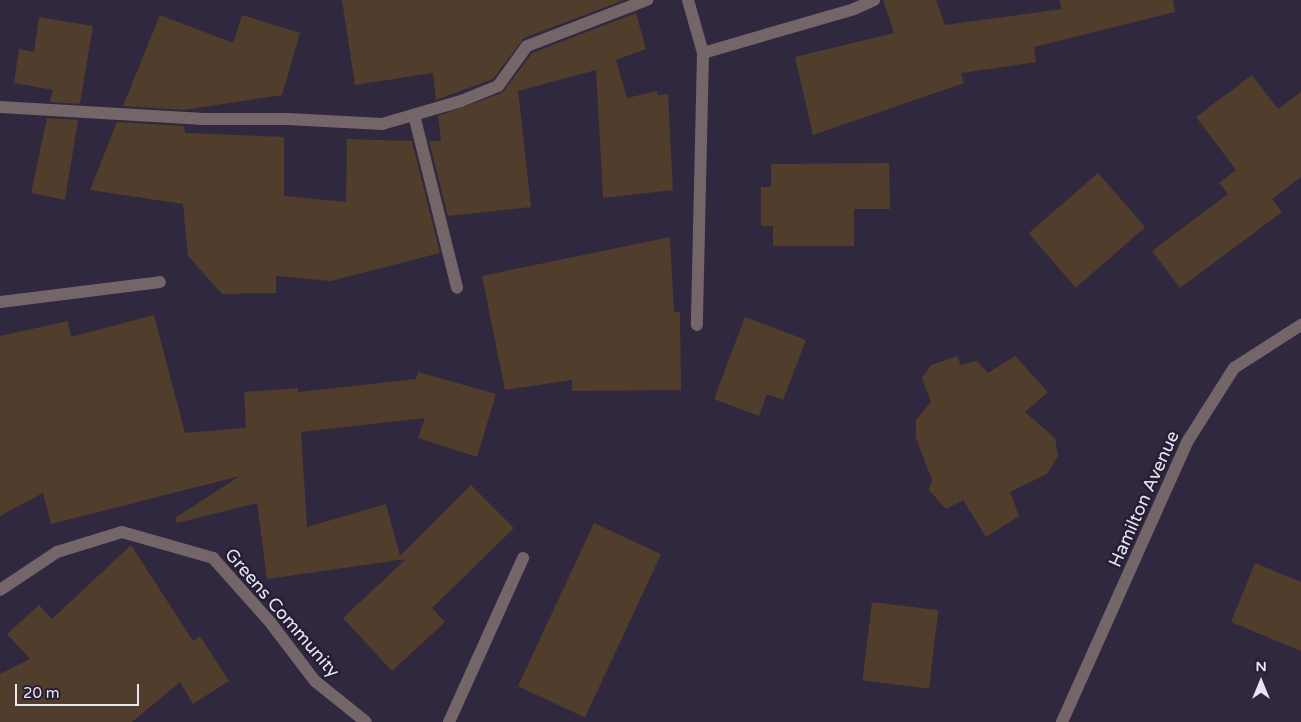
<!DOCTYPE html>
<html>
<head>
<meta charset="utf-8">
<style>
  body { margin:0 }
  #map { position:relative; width:1301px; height:722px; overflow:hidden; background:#30283e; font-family:"Varela Round",sans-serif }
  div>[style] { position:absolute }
  .building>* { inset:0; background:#513d2b; transform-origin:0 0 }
  .service>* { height:12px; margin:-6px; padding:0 6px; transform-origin:6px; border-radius:6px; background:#736568 }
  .minor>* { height:12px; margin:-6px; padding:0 6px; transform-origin:6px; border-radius:6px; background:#736568 }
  span { translate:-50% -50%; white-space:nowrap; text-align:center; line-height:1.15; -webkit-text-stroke:5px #261e33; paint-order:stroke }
  .street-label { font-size:18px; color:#e9e5f3 }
  .north { position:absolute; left:1236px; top:657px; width:50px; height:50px; -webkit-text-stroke:4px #261e33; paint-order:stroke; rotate:0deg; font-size:14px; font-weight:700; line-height:20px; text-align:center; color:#e9e5f3 }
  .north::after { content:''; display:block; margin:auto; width:18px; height:22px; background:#e9e5f3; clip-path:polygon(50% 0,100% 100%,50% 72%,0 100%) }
  .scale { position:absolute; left:15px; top:684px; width:124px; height:22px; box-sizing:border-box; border:2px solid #e9e5f3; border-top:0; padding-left:6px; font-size:15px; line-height:18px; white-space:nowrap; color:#e9e5f3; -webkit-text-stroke:4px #261e33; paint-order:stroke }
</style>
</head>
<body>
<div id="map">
  <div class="building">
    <div style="clip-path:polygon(342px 0,624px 0,524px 38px,493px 79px,436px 100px,433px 73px,355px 85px)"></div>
    <div style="clip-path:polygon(883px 0,936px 0,945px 25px,1062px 9px,1059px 0,1173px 0,1175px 12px,1034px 47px,1036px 62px,961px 73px,964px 83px,813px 135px,795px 57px,894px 33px)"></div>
    <div style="clip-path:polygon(636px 13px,646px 49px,616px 60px,627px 98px,657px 91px,658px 95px,668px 94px,673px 190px,603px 198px,596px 70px,518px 91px,531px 207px,448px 216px,429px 141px,441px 141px,438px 116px,502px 93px,532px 53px)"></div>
    <div style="clip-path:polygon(160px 15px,233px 43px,242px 15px,300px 33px,282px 95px,184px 110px,123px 106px)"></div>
    <div style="clip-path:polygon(39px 17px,93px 26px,80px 104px,50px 102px,53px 90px,14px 83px,19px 49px,34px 52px)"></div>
    <div style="clip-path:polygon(1252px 75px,1278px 109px,1301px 92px,1301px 177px,1272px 199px,1282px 212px,1180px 288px,1152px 251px,1228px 194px,1219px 183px,1236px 170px,1196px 117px)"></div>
    <div style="clip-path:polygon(47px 118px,78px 120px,65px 200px,31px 193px)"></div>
    <div style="clip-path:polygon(117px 122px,184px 126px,185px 133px,284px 137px,284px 196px,346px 202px,347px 139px,412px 141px,440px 253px,331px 281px,276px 276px,276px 293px,222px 294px,188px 256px,183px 204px,90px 190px)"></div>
    <div style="clip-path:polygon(889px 163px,890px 209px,854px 209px,854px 246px,773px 246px,773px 226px,761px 226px,761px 187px,771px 187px,771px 164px)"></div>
    <div style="left:1098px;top:173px;width:72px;height:92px;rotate:49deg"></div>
    <div style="clip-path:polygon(670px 237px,674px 312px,680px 312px,681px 390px,572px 391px,572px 380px,505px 390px,482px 276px)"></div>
    <div style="clip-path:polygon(154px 315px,185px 433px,246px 428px,244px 392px,298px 388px,298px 392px,416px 379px,418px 372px,496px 394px,477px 457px,418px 438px,425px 418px,301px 432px,307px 527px,386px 504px,400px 556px,471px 485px,514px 528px,432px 608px,445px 622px,392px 671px,343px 618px,406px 559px,267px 579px,257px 503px,177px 523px,175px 518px,240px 476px,51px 524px,43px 493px,0 516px,0 336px,68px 321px,71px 337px)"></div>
    <div style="clip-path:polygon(745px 317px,806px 340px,783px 400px,767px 394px,759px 416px,714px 399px)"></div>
    <div style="clip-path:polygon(957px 356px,961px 365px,977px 361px,988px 373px,1015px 356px,1048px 392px,1025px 412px,1055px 438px,1058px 456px,1047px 474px,1010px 492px,1019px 516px,986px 537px,963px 500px,946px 509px,929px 490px,932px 480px,916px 438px,916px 420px,931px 402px,922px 378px,931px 365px)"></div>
    <div style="left:594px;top:523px;width:74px;height:180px;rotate:25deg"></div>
    <div style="clip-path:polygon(131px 545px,193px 641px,200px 636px,229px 681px,193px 704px,180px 682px,132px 722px,0 722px,0 674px,30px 659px,7px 634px,39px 605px,52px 619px)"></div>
    <div style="clip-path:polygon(1255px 563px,1301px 582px,1301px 651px,1231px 622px)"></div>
    <div style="left:872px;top:602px;width:67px;height:79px;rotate:7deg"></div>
  </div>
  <div class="service">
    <div style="left:414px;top:115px;width:178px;rotate:76deg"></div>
  </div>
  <div class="minor">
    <div style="left:688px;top:0;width:55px;rotate:74.2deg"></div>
    <div style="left:703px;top:53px;width:272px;rotate:91.3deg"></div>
    <div style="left:703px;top:53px;width:157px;rotate:-16.2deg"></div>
    <div style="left:854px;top:9px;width:22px;rotate:-24deg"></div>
    <div style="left:0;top:107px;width:200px;rotate:3.4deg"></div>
    <div style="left:200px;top:119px;width:88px"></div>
    <div style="left:288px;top:119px;width:94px;rotate:3deg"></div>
    <div style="left:382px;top:124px;width:82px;rotate:-16.2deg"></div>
    <div style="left:461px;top:101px;width:40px;rotate:-22deg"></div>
    <div style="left:498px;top:86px;width:49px;rotate:-54.1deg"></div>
    <div style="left:527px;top:46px;width:129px;rotate:-21deg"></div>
    <div style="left:0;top:302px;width:161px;rotate:-7.1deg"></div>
    <div style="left:0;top:590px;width:69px;rotate:-33.7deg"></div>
    <div style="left:57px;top:552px;width:68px;rotate:-17.1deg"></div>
    <div style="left:122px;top:532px;width:95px;rotate:15.9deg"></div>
    <div style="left:213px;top:558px;width:86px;rotate:48.3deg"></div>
    <div style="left:270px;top:622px;width:74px;rotate:52.7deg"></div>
    <div style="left:315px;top:681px;width:65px;rotate:38.8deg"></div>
    <div style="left:449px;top:722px;width:180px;rotate:-65.7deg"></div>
    <div style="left:1062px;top:722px;width:307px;rotate:-65.9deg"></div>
    <div style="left:1187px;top:442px;width:88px;rotate:-57.6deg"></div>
    <div style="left:1234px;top:368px;width:80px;rotate:-32.7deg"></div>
  </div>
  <div class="street-label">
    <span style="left:1144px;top:499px;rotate:-66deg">Hamilton Avenue</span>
    <span style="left:282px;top:613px;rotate:49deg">Greens Community</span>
  </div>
  <div class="north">N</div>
  <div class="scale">20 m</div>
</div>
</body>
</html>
